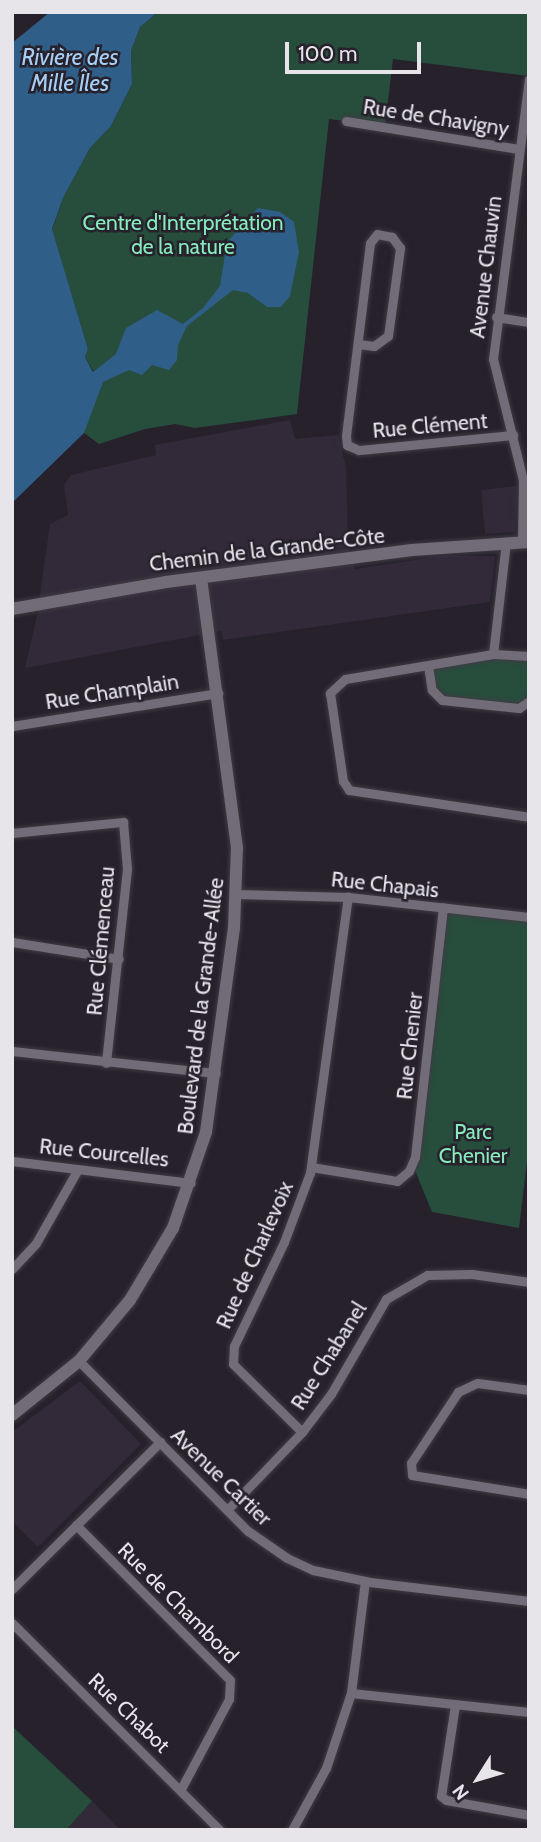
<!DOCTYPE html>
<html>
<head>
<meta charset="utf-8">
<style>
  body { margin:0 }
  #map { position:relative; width:541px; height:1842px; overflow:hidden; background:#26212b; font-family:Cabin,sans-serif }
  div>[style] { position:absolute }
  .built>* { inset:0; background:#322a39 }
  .green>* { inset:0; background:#274e3d }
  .water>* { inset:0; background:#2f5e88 }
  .roads { filter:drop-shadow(0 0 2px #3f3b42) drop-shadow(0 0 2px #3f3b42) }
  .street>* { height:9px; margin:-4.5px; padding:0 4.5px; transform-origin:4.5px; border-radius:4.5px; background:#726c78 }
  .secondary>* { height:12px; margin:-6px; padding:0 6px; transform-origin:6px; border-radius:6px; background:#726c78 }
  span { translate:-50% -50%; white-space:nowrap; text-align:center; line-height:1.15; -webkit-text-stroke:5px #26212b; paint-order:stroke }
  .street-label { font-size:21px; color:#e7e4ea }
  .park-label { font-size:21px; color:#86ecbe }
  .water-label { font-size:23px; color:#a7cff6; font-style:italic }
  .frame { position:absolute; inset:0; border:14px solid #e7e4ea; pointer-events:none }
  .north { position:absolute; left:443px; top:1744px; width:70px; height:70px; -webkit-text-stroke:5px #26212b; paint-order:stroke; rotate:233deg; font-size:19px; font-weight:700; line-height:28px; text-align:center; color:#e7e4ea }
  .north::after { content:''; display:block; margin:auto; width:24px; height:32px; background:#e7e4ea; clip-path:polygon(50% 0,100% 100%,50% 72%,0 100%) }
  .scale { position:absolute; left:285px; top:42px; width:136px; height:32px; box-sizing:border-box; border:4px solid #e7e4ea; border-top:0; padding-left:9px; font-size:21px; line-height:24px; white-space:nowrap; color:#e7e4ea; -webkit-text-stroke:5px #26212b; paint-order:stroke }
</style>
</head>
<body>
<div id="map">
  <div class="built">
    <div style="clip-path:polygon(290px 420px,295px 439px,338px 435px,346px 467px,348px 544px,355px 569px,442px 556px,495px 556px,490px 602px,223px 640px,221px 631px,25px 668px,37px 616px,50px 524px,68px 515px,64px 485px,71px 475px,156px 455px,155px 445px)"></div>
    <div style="clip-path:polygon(517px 486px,515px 532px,485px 534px,481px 490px)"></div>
    <div style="clip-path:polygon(80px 1381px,141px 1444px,38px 1547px,12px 1521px,12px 1432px)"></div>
    <div style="clip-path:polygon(92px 1801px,120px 1830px,66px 1830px)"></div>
  </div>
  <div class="green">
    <div style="clip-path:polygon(158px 12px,529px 12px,529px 76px,393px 59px,385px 126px,329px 119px,297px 414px,195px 428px,175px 424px,145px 429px,99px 444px,84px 433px,94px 372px,85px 357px,88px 349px,52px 230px,63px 198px,90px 148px,111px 126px,132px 84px,131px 51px,140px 27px)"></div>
    <div style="clip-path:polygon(493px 654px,529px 656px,529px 701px,519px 708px,442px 700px,432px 690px,428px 666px)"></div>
    <div style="clip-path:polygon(443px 908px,529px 917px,529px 1145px,519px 1228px,432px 1212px,414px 1168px)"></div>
    <div style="clip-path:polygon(12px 1726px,92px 1801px,66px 1830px,12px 1830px)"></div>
  </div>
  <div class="water">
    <div style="clip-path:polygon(50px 12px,158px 12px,140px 27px,131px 51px,132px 84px,111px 126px,90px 148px,63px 198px,52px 229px,88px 349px,85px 357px,93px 372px,116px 354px,126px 328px,157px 310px,183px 324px,203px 308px,220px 286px,227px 242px,258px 208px,280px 212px,294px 222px,299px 252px,290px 296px,281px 307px,267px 307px,248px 293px,233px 290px,187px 326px,178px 345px,177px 360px,169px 370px,152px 365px,142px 375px,129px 370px,103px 382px,84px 433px,12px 503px,12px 43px)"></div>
  </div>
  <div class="roads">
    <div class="street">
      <div style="left:346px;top:121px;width:175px;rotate:9.2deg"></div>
      <div style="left:496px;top:317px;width:33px;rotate:9deg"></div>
      <div style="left:358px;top:344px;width:16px;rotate:7deg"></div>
      <div style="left:374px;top:346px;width:17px;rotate:-36deg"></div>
      <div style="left:388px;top:336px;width:89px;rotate:-82.2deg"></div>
      <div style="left:400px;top:248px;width:14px;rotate:-126deg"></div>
      <div style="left:392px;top:237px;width:15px;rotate:-169deg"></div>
      <div style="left:377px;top:234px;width:11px;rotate:128deg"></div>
      <div style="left:370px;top:243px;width:194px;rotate:97.1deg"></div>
      <div style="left:346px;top:436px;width:9px;rotate:84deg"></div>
      <div style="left:347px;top:445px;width:13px;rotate:23deg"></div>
      <div style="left:359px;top:450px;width:155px;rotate:-5.6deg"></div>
      <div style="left:522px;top:542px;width:62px;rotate:-89.1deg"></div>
      <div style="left:523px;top:480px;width:125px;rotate:-103.9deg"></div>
      <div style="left:493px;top:359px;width:282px;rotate:-82.7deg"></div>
      <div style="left:493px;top:654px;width:113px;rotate:-83.4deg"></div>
      <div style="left:529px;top:656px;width:36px;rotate:-177deg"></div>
      <div style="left:493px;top:654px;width:150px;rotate:170.4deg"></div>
      <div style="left:345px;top:679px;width:21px;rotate:137deg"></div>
      <div style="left:330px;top:693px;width:89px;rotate:81.6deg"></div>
      <div style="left:343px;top:781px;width:11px;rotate:56deg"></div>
      <div style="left:349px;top:790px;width:182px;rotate:8.5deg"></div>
      <div style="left:428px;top:666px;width:24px;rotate:81deg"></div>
      <div style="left:432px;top:690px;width:14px;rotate:45deg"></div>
      <div style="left:442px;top:700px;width:77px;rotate:5.9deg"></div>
      <div style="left:519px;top:708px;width:12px;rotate:-35deg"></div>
      <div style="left:12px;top:726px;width:209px;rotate:-9.1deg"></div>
      <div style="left:12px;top:833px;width:112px;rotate:-5.7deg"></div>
      <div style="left:123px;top:822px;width:47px;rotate:85.1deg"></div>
      <div style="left:127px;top:869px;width:195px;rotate:96.2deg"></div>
      <div style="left:237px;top:894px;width:111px;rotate:1.5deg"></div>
      <div style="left:348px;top:897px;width:182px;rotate:6.3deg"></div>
      <div style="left:12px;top:942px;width:108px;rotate:9deg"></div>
      <div style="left:12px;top:1051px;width:205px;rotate:6.2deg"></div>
      <div style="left:12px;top:1161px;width:180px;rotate:7deg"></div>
      <div style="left:311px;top:1167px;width:87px;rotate:9.2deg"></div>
      <div style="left:397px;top:1181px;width:16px;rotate:-40deg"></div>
      <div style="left:409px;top:1171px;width:15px;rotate:-67deg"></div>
      <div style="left:415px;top:1157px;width:251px;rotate:-83.6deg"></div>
      <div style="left:12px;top:1269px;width:35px;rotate:-47deg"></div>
      <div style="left:36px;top:1243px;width:85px;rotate:-60.4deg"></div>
      <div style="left:79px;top:1361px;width:240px;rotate:45.2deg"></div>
      <div style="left:248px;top:1531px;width:47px;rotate:34.7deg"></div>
      <div style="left:287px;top:1558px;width:29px;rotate:25deg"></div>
      <div style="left:313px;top:1570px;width:58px;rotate:11.9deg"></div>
      <div style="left:370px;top:1582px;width:160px;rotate:6.8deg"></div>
      <div style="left:529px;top:1390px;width:52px;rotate:-172.3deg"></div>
      <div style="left:477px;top:1383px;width:21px;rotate:155deg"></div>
      <div style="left:458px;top:1392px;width:85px;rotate:123.5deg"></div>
      <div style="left:411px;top:1463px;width:12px;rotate:85deg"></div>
      <div style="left:412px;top:1475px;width:119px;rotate:9.2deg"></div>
      <div style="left:302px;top:1432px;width:97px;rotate:-135.4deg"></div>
      <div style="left:233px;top:1364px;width:18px;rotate:-87deg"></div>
      <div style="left:234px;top:1346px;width:115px;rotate:-64.3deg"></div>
      <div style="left:284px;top:1242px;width:74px;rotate:-69.4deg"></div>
      <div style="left:310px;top:1173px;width:279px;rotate:-82.2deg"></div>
      <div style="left:227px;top:1510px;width:108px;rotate:-46.1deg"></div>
      <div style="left:302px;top:1432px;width:48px;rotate:-52.7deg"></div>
      <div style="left:331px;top:1394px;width:110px;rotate:-59.9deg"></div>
      <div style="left:386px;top:1299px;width:48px;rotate:-30.3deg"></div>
      <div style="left:427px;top:1275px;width:45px;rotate:-1.3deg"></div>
      <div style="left:472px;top:1274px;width:58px;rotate:8deg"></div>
      <div style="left:76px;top:1525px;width:218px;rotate:45.2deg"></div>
      <div style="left:230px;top:1680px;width:19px;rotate:93deg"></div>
      <div style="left:229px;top:1699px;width:102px;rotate:118.1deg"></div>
      <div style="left:12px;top:1589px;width:209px;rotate:-44.8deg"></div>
      <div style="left:12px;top:1623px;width:293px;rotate:44.9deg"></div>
      <div style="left:351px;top:1693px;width:179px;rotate:6.1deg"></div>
      <div style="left:455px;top:1705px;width:92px;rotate:98.7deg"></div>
      <div style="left:441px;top:1796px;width:6px;rotate:39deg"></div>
      <div style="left:446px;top:1800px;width:84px;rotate:10.2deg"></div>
      <div style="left:292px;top:1830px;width:71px;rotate:-61.3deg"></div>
      <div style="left:326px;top:1768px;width:79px;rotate:-71.6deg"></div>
      <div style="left:351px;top:1693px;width:113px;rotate:-82.9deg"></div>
    </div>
    <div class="secondary">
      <div style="left:12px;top:609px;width:156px;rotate:-9.9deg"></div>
      <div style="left:166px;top:582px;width:248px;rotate:-7.4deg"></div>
      <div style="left:412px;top:550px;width:117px;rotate:-3.9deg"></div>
      <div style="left:12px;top:1415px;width:86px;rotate:-38.9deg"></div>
      <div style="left:79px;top:1361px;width:80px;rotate:-50.1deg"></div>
      <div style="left:130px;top:1300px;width:84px;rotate:-59.2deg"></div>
      <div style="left:173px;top:1228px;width:102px;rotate:-71deg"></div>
      <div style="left:206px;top:1132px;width:206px;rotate:-82.2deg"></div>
      <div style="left:234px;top:928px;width:80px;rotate:-87.9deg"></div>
      <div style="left:237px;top:848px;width:272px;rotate:-97.6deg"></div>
    </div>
  </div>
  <div class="street-label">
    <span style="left:436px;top:118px;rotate:9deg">Rue de Chavigny</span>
    <span style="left:486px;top:267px;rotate:-83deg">Avenue Chauvin</span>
    <span style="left:430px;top:426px;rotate:-5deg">Rue Clément</span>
    <span style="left:267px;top:550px;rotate:-7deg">Chemin de la Grande-Côte</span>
    <span style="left:112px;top:692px;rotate:-9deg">Rue Champlain</span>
    <span style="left:385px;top:885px;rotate:6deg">Rue Chapais</span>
    <span style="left:101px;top:941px;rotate:-85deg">Rue Clémenceau</span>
    <span style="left:201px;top:1006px;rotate:-83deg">Boulevard de la Grande-Allée</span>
    <span style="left:410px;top:1046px;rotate:-84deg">Rue Chenier</span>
    <span style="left:104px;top:1153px;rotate:6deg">Rue Courcelles</span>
    <span style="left:255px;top:1255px;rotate:-66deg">Rue de Charlevoix</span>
    <span style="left:329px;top:1356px;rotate:-58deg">Rue Chabanel</span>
    <span style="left:221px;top:1477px;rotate:44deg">Avenue Cartier</span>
    <span style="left:178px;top:1603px;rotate:45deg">Rue de Chambord</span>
    <span style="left:129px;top:1713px;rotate:44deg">Rue Chabot</span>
  </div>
  <div class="park-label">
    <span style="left:183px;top:235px">Centre d'Interprétation<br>de la nature</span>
    <span style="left:473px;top:1144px">Parc<br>Chenier</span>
  </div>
  <div class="water-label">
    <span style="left:70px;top:70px">Rivière des<br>Mille Îles</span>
  </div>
  <div class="frame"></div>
  <div class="north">N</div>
  <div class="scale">100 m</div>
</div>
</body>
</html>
